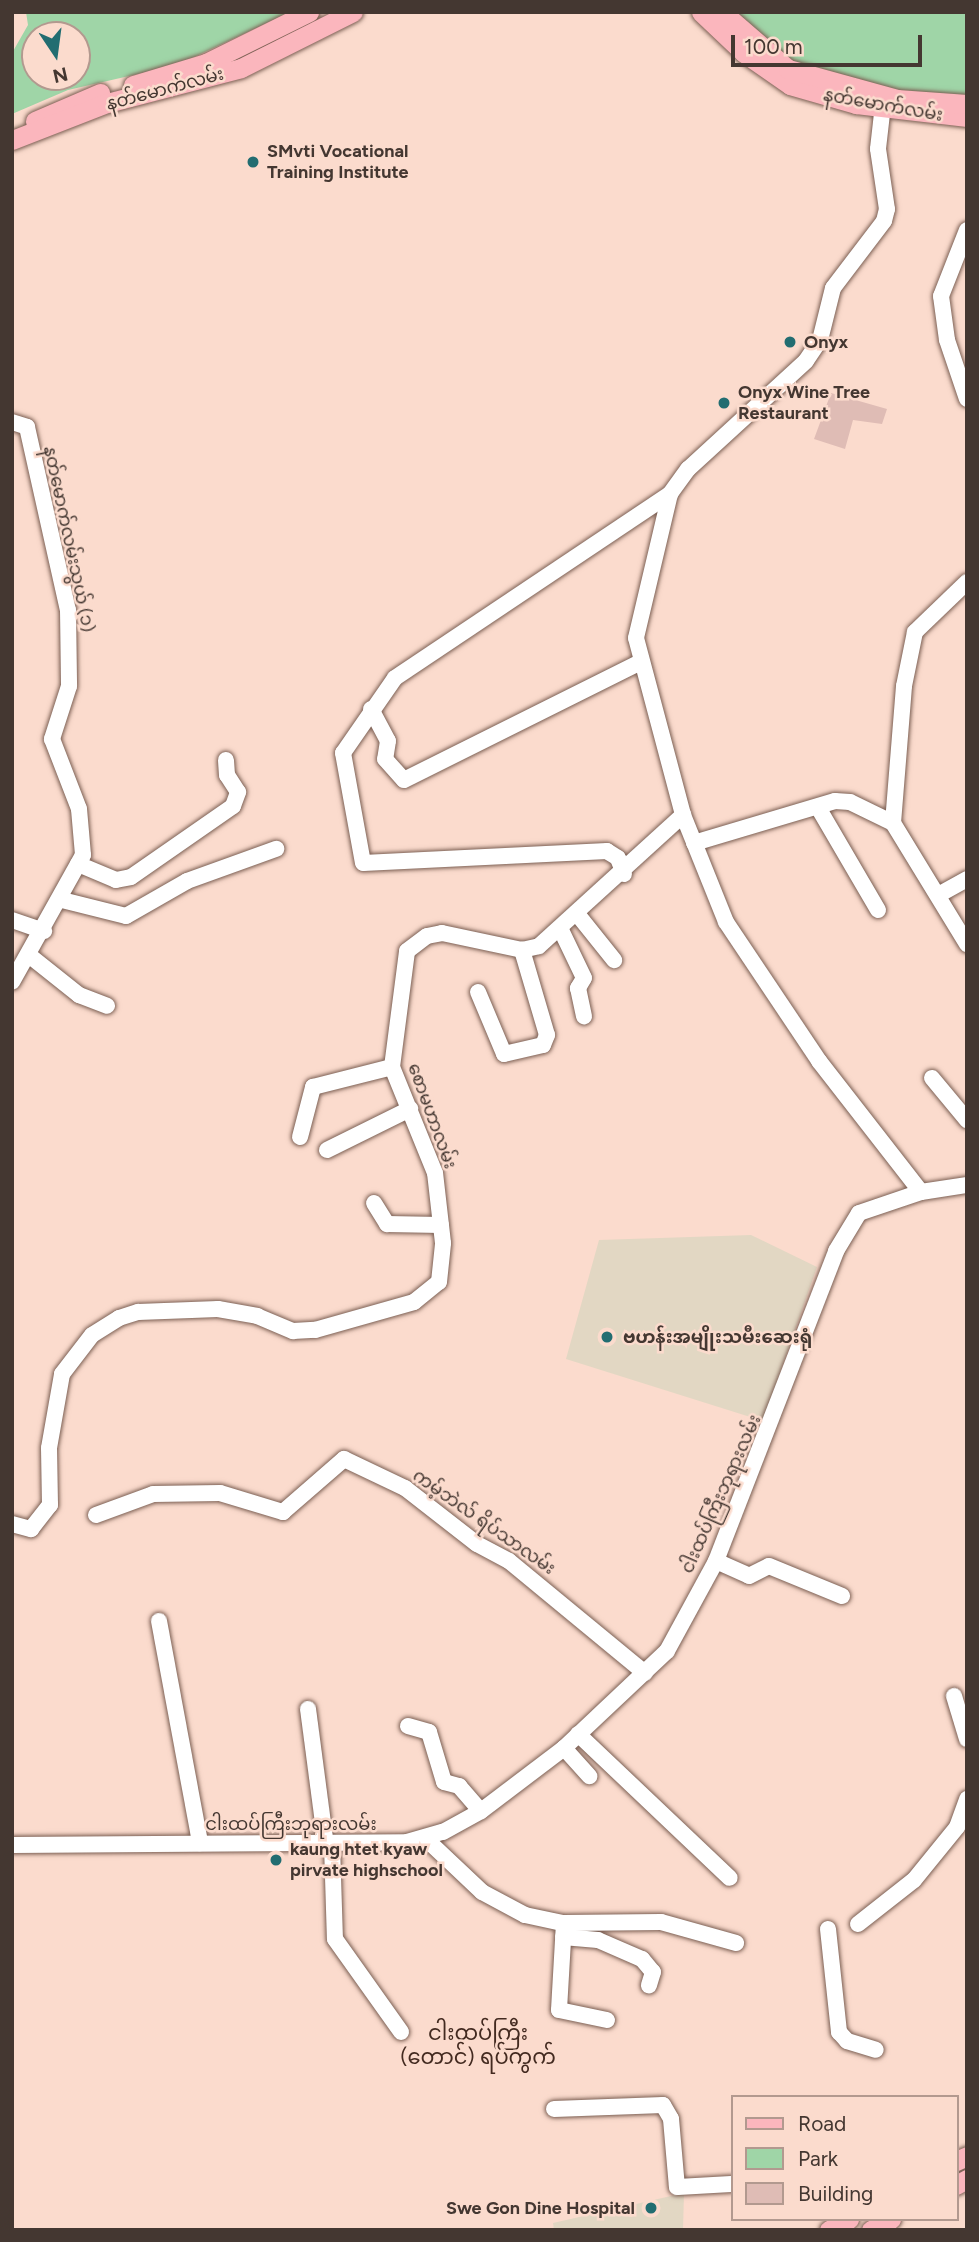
<!DOCTYPE html>
<html>
<head>
<meta charset="utf-8">
<style>
  body { margin:0 }
  #map { position:relative; width:979px; height:2242px; overflow:hidden; background:#fbdbcd; font-family:Figtree,"Noto Sans Myanmar",sans-serif }
  div>[style] { position:absolute }
  .medical>* { inset:0; background:#e2d7c3 }
  .green>* { inset:0; background:#9fd5a7 }
  .building>* { inset:0; background:#dfbcb5 }
  .roads { filter:drop-shadow(0 0 2px #7b5f53) drop-shadow(0 0 2px #7b5f53) }
  .minor>* { height:16px; margin:-8px; padding:0 8px; transform-origin:8px; border-radius:8px; background:#fff }
  .major>* { height:19px; margin:-9.5px; padding:0 9.5px; transform-origin:9.5px; border-radius:9.5px; background:#fbb6bd }
  .dots>* { width:19px; height:19px; translate:-50% -50%; box-sizing:border-box; border:4px solid #fbdbcd; border-radius:50% }
  span { translate:-50% -50%; white-space:nowrap; text-align:center; line-height:1.15; -webkit-text-stroke:5px #fbdbcd; paint-order:stroke }
  .street-label { font-size:18px; color:#443731 }
  .poi-label { font-size:18px; color:#443731; font-weight:700 }
  .left { translate:0 -50%; text-align:left }
  .right { translate:-100% -50%; text-align:right }
  .quarter-label { font-size:21px; color:#432a20 }
  .frame { position:absolute; inset:0; border:14px solid #443731; pointer-events:none }
  .legend { position:absolute; left:731px; top:2095px; width:228px; height:126px; box-sizing:border-box; background:#fbdbcd; border:2px solid #b2998f; margin:0; padding:9px 12px; list-style:none; font-size:21px; color:#443731 }
  .legend li { display:flex; align-items:center; gap:14px; height:35px }
  .legend b { width:35px; border:2px solid #b2998f }
  .north { position:absolute; left:21px; top:21px; width:70px; height:70px; box-sizing:border-box; background:#fbdbcd; border:2px solid #b2998f; border-radius:50%; rotate:167deg; font-size:19px; font-weight:700; line-height:28px; text-align:center; color:#443731 }
  .north::after { content:''; display:block; margin:auto; width:24px; height:32px; background:#226d71; clip-path:polygon(50% 0,100% 100%,50% 72%,0 100%) }
  .scale { position:absolute; left:731px; top:35px; width:191px; height:32px; box-sizing:border-box; border:4px solid #443731; border-top:0; padding-left:9px; font-size:21px; line-height:24px; white-space:nowrap; color:#443731; -webkit-text-stroke:5px #fbdbcd; paint-order:stroke }
</style>
</head>
<body>
<div id="map">
  <div class="medical">
    <div style="clip-path:polygon(751px 1235px,817px 1267px,763px 1421px,566px 1359px,599px 1240px)"></div>
    <div style="clip-path:polygon(684px 2193px,683px 2230px,554px 2230px,553px 2223px)"></div>
  </div>
  <div class="green">
    <div style="clip-path:polygon(evenodd,26px 12px,290px 12px,177px 65px,68px 90px,12px 114px,12px 53px,28px 25px,26px 12px,35px 35px,77px 35px,77px 77px,35px 77px,35px 35px)"></div>
    <div style="clip-path:polygon(731px 12px,967px 12px,967px 99px,926px 99px,795px 67px)"></div>
  </div>
  <div class="building">
    <div style="clip-path:polygon(831px 393px,887px 409px,882px 424px,853px 420px,845px 449px,814px 439px)"></div>
  </div>
  <div class="roads">
    <div class="minor">
      <div style="left:884px;top:96px;width:53px;rotate:96.5deg"></div>
      <div style="left:878px;top:149px;width:61px;rotate:81.5deg"></div>
      <div style="left:887px;top:209px;width:12px;rotate:104deg"></div>
      <div style="left:884px;top:221px;width:84px;rotate:127.3deg"></div>
      <div style="left:833px;top:288px;width:54px;rotate:104deg"></div>
      <div style="left:820px;top:340px;width:25px;rotate:124deg"></div>
      <div style="left:806px;top:361px;width:160px;rotate:137.5deg"></div>
      <div style="left:688px;top:469px;width:31px;rotate:126deg"></div>
      <div style="left:670px;top:494px;width:148px;rotate:103.3deg"></div>
      <div style="left:636px;top:638px;width:183px;rotate:75.1deg"></div>
      <div style="left:683px;top:815px;width:115px;rotate:68.1deg"></div>
      <div style="left:726px;top:922px;width:167px;rotate:56.2deg"></div>
      <div style="left:819px;top:1061px;width:166px;rotate:52.1deg"></div>
      <div style="left:967px;top:230px;width:71px;rotate:111.5deg"></div>
      <div style="left:941px;top:296px;width:44px;rotate:82.2deg"></div>
      <div style="left:947px;top:340px;width:62px;rotate:71.3deg"></div>
      <div style="left:12px;top:422px;width:16px;rotate:18deg"></div>
      <div style="left:27px;top:427px;width:188px;rotate:77.4deg"></div>
      <div style="left:68px;top:610px;width:76px;rotate:89.2deg"></div>
      <div style="left:69px;top:686px;width:56px;rotate:107.8deg"></div>
      <div style="left:52px;top:739px;width:75px;rotate:68.9deg"></div>
      <div style="left:79px;top:809px;width:46px;rotate:85deg"></div>
      <div style="left:83px;top:855px;width:145px;rotate:119.2deg"></div>
      <div style="left:371px;top:709px;width:36px;rotate:62deg"></div>
      <div style="left:388px;top:741px;width:18px;rotate:99deg"></div>
      <div style="left:385px;top:759px;width:28px;rotate:48deg"></div>
      <div style="left:404px;top:780px;width:265px;rotate:-26.5deg"></div>
      <div style="left:819px;top:809px;width:117px;rotate:59.7deg"></div>
      <div style="left:893px;top:823px;width:137px;rotate:-85.4deg"></div>
      <div style="left:904px;top:686px;width:55px;rotate:-78.5deg"></div>
      <div style="left:915px;top:632px;width:72px;rotate:-43.9deg"></div>
      <div style="left:694px;top:843px;width:147px;rotate:-16.6deg"></div>
      <div style="left:835px;top:801px;width:15px;rotate:4deg"></div>
      <div style="left:850px;top:802px;width:48px;rotate:26deg"></div>
      <div style="left:893px;top:823px;width:142px;rotate:58.6deg"></div>
      <div style="left:78px;top:864px;width:41px;rotate:22.8deg"></div>
      <div style="left:116px;top:880px;width:15px;rotate:-11deg"></div>
      <div style="left:131px;top:877px;width:124px;rotate:-34.8deg"></div>
      <div style="left:233px;top:806px;width:15px;rotate:-70deg"></div>
      <div style="left:238px;top:792px;width:20px;rotate:-123deg"></div>
      <div style="left:227px;top:775px;width:15px;rotate:-94deg"></div>
      <div style="left:624px;top:874px;width:17px;rotate:-111deg"></div>
      <div style="left:618px;top:858px;width:13px;rotate:-148deg"></div>
      <div style="left:607px;top:851px;width:244px;rotate:177.2deg"></div>
      <div style="left:363px;top:863px;width:112px;rotate:-100.3deg"></div>
      <div style="left:343px;top:753px;width:91px;rotate:-55.3deg"></div>
      <div style="left:395px;top:678px;width:331px;rotate:-33.8deg"></div>
      <div style="left:940px;top:894px;width:31px;rotate:-29deg"></div>
      <div style="left:62px;top:900px;width:66px;rotate:14deg"></div>
      <div style="left:126px;top:916px;width:70px;rotate:-29.8deg"></div>
      <div style="left:187px;top:881px;width:95px;rotate:-19.8deg"></div>
      <div style="left:578px;top:915px;width:58px;rotate:51.3deg"></div>
      <div style="left:12px;top:920px;width:34px;rotate:19deg"></div>
      <div style="left:561px;top:930px;width:53px;rotate:64.4deg"></div>
      <div style="left:584px;top:978px;width:12px;rotate:121deg"></div>
      <div style="left:578px;top:988px;width:29px;rotate:78deg"></div>
      <div style="left:30px;top:956px;width:63px;rotate:38.5deg"></div>
      <div style="left:79px;top:995px;width:30px;rotate:21deg"></div>
      <div style="left:478px;top:992px;width:67px;rotate:67.2deg"></div>
      <div style="left:504px;top:1054px;width:40px;rotate:-13deg"></div>
      <div style="left:543px;top:1045px;width:11px;rotate:-68deg"></div>
      <div style="left:547px;top:1035px;width:89px;rotate:-106.4deg"></div>
      <div style="left:932px;top:1078px;width:55px;rotate:50.2deg"></div>
      <div style="left:300px;top:1137px;width:52px;rotate:-75.4deg"></div>
      <div style="left:313px;top:1087px;width:81px;rotate:-14.2deg"></div>
      <div style="left:327px;top:1150px;width:93px;rotate:-26.3deg"></div>
      <div style="left:374px;top:1203px;width:25px;rotate:58deg"></div>
      <div style="left:387px;top:1224px;width:54px;rotate:1.1deg"></div>
      <div style="left:96px;top:1515px;width:61px;rotate:-20.2deg"></div>
      <div style="left:153px;top:1494px;width:67px;rotate:-0.9deg"></div>
      <div style="left:220px;top:1493px;width:66px;rotate:16.8deg"></div>
      <div style="left:283px;top:1512px;width:81px;rotate:-41deg"></div>
      <div style="left:344px;top:1459px;width:68px;rotate:25.4deg"></div>
      <div style="left:405px;top:1488px;width:91px;rotate:37.9deg"></div>
      <div style="left:477px;top:1544px;width:36px;rotate:28deg"></div>
      <div style="left:509px;top:1561px;width:176px;rotate:39.5deg"></div>
      <div style="left:12px;top:1524px;width:20px;rotate:15deg"></div>
      <div style="left:31px;top:1529px;width:31px;rotate:-52deg"></div>
      <div style="left:50px;top:1505px;width:57px;rotate:-91deg"></div>
      <div style="left:49px;top:1448px;width:75px;rotate:-80deg"></div>
      <div style="left:62px;top:1374px;width:49px;rotate:-52.4deg"></div>
      <div style="left:92px;top:1335px;width:32px;rotate:-32deg"></div>
      <div style="left:119px;top:1318px;width:20px;rotate:-18deg"></div>
      <div style="left:138px;top:1312px;width:80px;rotate:-2.1deg"></div>
      <div style="left:218px;top:1309px;width:40px;rotate:10deg"></div>
      <div style="left:257px;top:1316px;width:39px;rotate:23deg"></div>
      <div style="left:293px;top:1331px;width:22px;rotate:-3deg"></div>
      <div style="left:315px;top:1330px;width:103px;rotate:-15.8deg"></div>
      <div style="left:414px;top:1302px;width:32px;rotate:-39deg"></div>
      <div style="left:439px;top:1282px;width:39px;rotate:-84deg"></div>
      <div style="left:443px;top:1243px;width:70px;rotate:-96.5deg"></div>
      <div style="left:435px;top:1173px;width:114px;rotate:-112.1deg"></div>
      <div style="left:392px;top:1067px;width:117px;rotate:-82.6deg"></div>
      <div style="left:407px;top:951px;width:25px;rotate:-37deg"></div>
      <div style="left:427px;top:936px;width:15px;rotate:-11deg"></div>
      <div style="left:442px;top:933px;width:82px;rotate:12deg"></div>
      <div style="left:522px;top:950px;width:17px;rotate:-13deg"></div>
      <div style="left:539px;top:946px;width:195px;rotate:-42.3deg"></div>
      <div style="left:716px;top:1561px;width:36px;rotate:24deg"></div>
      <div style="left:749px;top:1576px;width:22px;rotate:-27deg"></div>
      <div style="left:769px;top:1566px;width:79px;rotate:22.3deg"></div>
      <div style="left:159px;top:1621px;width:226px;rotate:79.5deg"></div>
      <div style="left:954px;top:1696px;width:45px;rotate:73.2deg"></div>
      <div style="left:308px;top:1709px;width:137px;rotate:82.5deg"></div>
      <div style="left:408px;top:1726px;width:22px;rotate:16deg"></div>
      <div style="left:429px;top:1732px;width:52px;rotate:73.3deg"></div>
      <div style="left:444px;top:1782px;width:16px;rotate:15deg"></div>
      <div style="left:459px;top:1786px;width:33px;rotate:49deg"></div>
      <div style="left:578px;top:1734px;width:209px;rotate:43.5deg"></div>
      <div style="left:564px;top:1748px;width:38px;rotate:48deg"></div>
      <div style="left:426px;top:1839px;width:77px;rotate:43.4deg"></div>
      <div style="left:482px;top:1892px;width:49px;rotate:28.1deg"></div>
      <div style="left:525px;top:1915px;width:40px;rotate:12deg"></div>
      <div style="left:564px;top:1923px;width:97px;rotate:-0.6deg"></div>
      <div style="left:661px;top:1922px;width:78px;rotate:15.6deg"></div>
      <div style="left:12px;top:1845px;width:395px;rotate:-0.4deg"></div>
      <div style="left:407px;top:1842px;width:37px;rotate:-16deg"></div>
      <div style="left:443px;top:1832px;width:43px;rotate:-28.9deg"></div>
      <div style="left:481px;top:1811px;width:104px;rotate:-37.2deg"></div>
      <div style="left:564px;top:1748px;width:141px;rotate:-43.3deg"></div>
      <div style="left:667px;top:1651px;width:102px;rotate:-61.4deg"></div>
      <div style="left:716px;top:1561px;width:332px;rotate:-68.8deg"></div>
      <div style="left:836px;top:1251px;width:44px;rotate:-58.8deg"></div>
      <div style="left:859px;top:1213px;width:65px;rotate:-18.7deg"></div>
      <div style="left:921px;top:1192px;width:47px;rotate:-8.7deg"></div>
      <div style="left:332px;top:1845px;width:94px;rotate:88.2deg"></div>
      <div style="left:335px;top:1939px;width:114px;rotate:54.6deg"></div>
      <div style="left:564px;top:1923px;width:87px;rotate:93.3deg"></div>
      <div style="left:559px;top:2010px;width:49px;rotate:11.8deg"></div>
      <div style="left:858px;top:1924px;width:71px;rotate:-38.2deg"></div>
      <div style="left:914px;top:1880px;width:68px;rotate:-50.9deg"></div>
      <div style="left:957px;top:1827px;width:30px;rotate:-70deg"></div>
      <div style="left:828px;top:1929px;width:104px;rotate:83.9deg"></div>
      <div style="left:839px;top:2032px;width:12px;rotate:48deg"></div>
      <div style="left:847px;top:2041px;width:30px;rotate:17deg"></div>
      <div style="left:563px;top:1937px;width:35px;rotate:5deg"></div>
      <div style="left:598px;top:1940px;width:48px;rotate:23.4deg"></div>
      <div style="left:642px;top:1959px;width:17px;rotate:50deg"></div>
      <div style="left:653px;top:1972px;width:14px;rotate:107deg"></div>
      <div style="left:554px;top:2109px;width:109px;rotate:-2.1deg"></div>
      <div style="left:663px;top:2105px;width:16px;rotate:60deg"></div>
      <div style="left:671px;top:2119px;width:68px;rotate:85deg"></div>
      <div style="left:677px;top:2187px;width:55px;rotate:-3.1deg"></div>
    </div>
    <div class="major">
      <div style="left:701px;top:12px;width:59px;rotate:43.6deg"></div>
      <div style="left:744px;top:53px;width:56px;rotate:34.8deg"></div>
      <div style="left:790px;top:85px;width:69px;rotate:16.1deg"></div>
      <div style="left:856px;top:104px;width:112px;rotate:6.7deg"></div>
      <div style="left:722px;top:12px;width:87px;rotate:40.8deg"></div>
      <div style="left:788px;top:69px;width:113px;rotate:15.4deg"></div>
      <div style="left:897px;top:99px;width:70px;rotate:4.1deg"></div>
      <div style="left:133px;top:85px;width:76px;rotate:-16.8deg"></div>
      <div style="left:206px;top:63px;width:115px;rotate:-26.3deg"></div>
      <div style="left:35px;top:121px;width:71px;rotate:-23.3deg"></div>
      <div style="left:12px;top:140px;width:102px;rotate:-21.3deg"></div>
      <div style="left:107px;top:103px;width:138px;rotate:-14.6deg"></div>
      <div style="left:241px;top:68px;width:125px;rotate:-26.6deg"></div>
      <div style="left:956px;top:2161px;width:12px;rotate:-24deg"></div>
      <div style="left:956px;top:2185px;width:13px;rotate:-29deg"></div>
      <div style="left:829px;top:2230px;width:23px;rotate:-29deg"></div>
      <div style="left:871px;top:2230px;width:23px;rotate:-29deg"></div>
    </div>
  </div>
  <div class="dots">
    <div style="left:253px;top:162px;background:#226d71"></div>
    <div style="left:790px;top:342px;background:#226d71"></div>
    <div style="left:724px;top:403px;background:#226d71"></div>
    <div style="left:607px;top:1337px;background:#226d71"></div>
    <div style="left:276px;top:1860px;background:#226d71"></div>
    <div style="left:651px;top:2208px;background:#226d71"></div>
  </div>
  <div class="street-label">
    <span style="left:165px;top:89px;rotate:-15deg">နတ်မောက်လမ်း</span>
    <span style="left:883px;top:105px;rotate:10deg">နတ်မောက်လမ်း</span>
    <span style="left:69px;top:539px;rotate:78deg">နတ်မောက်လမ်းသွယ် (၁)</span>
    <span style="left:432px;top:1116px;rotate:70deg">စောမဟာလမ်း</span>
    <span style="left:721px;top:1494px;rotate:-66deg">ငါးထပ်ကြီးဘုရားလမ်း</span>
    <span style="left:484px;top:1522px;rotate:35deg">ကမ့်ဘဲလ် ရိပ်သာလမ်း</span>
    <span style="left:291px;top:1824px">ငါးထပ်ကြီးဘုရားလမ်း</span>
  </div>
  <div class="poi-label">
    <span class="left" style="left:267px;top:162px">SMvti Vocational<br>Training Institute</span>
    <span class="left" style="left:804px;top:342px">Onyx</span>
    <span class="left" style="left:738px;top:403px">Onyx Wine Tree<br>Restaurant</span>
    <span class="left" style="left:623px;top:1337px">ဗဟန်းအမျိုးသမီးဆေးရုံ</span>
    <span class="left" style="left:290px;top:1860px">kaung htet kyaw<br>pirvate highschool</span>
    <span class="right" style="left:635px;top:2208px">Swe Gon Dine Hospital</span>
  </div>
  <div class="quarter-label">
    <span style="left:478px;top:2045px">ငါးထပ်ကြီး<br>(တောင်) ရပ်ကွက်</span>
  </div>
  <div class="frame"></div>
  <ul class="legend">
  <li><b style="height:9px;background:#fbb6bd"></b>Road</li>
  <li><b style="height:19px;background:#9fd5a7"></b>Park</li>
  <li><b style="height:19px;background:#dfbcb5"></b>Building</li>
  </ul>
  <div class="north">N</div>
  <div class="scale">100 m</div>
</div>
</body>
</html>
